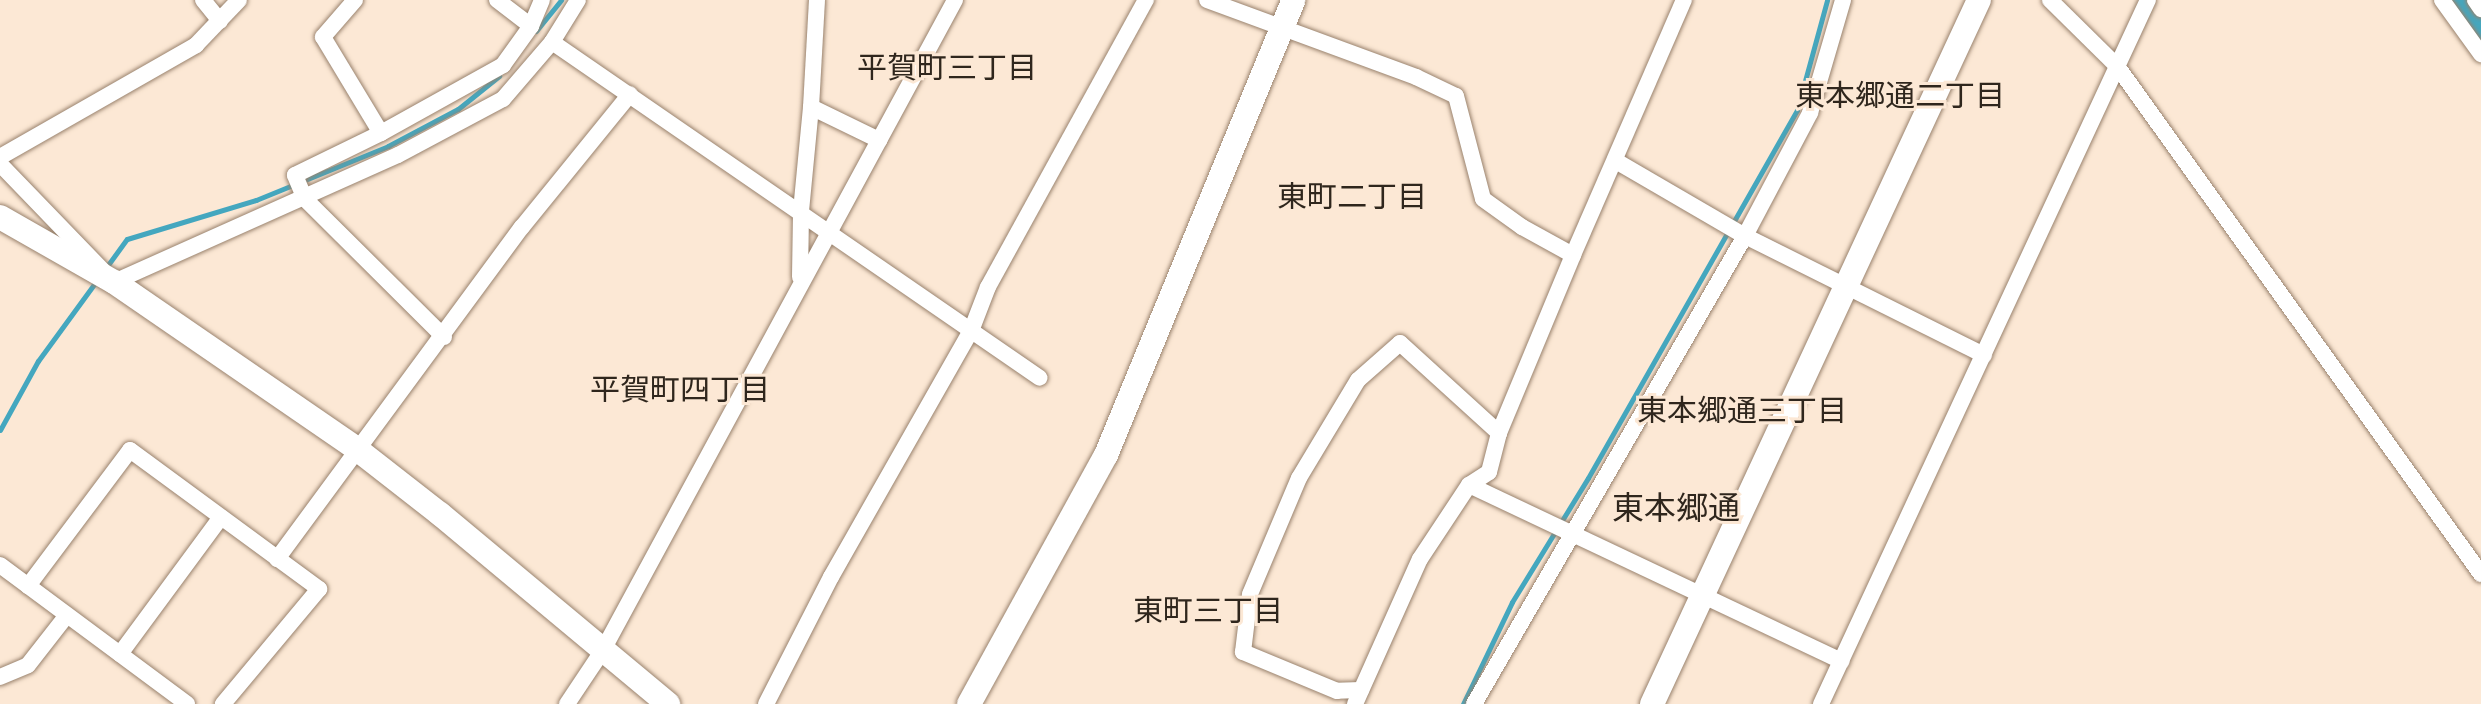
<!DOCTYPE html>
<html>
<head>
<meta charset="utf-8">
<style>
  body { margin:0 }
  #map { position:relative; width:2481px; height:704px; overflow:hidden; background:#fce8d5; font-family:Inter,"Noto Sans JP",sans-serif }
  div>[style] { position:absolute }
  .stream>* { height:5px; margin:-2.5px; padding:0 2.5px; transform-origin:2.5px; border-radius:2.5px; background:#44a7bf }
  .river>* { height:32px; margin:-16px; padding:0 16px; transform-origin:16px; border-radius:16px; background:#44a7bf }
  .roads { filter:drop-shadow(0 0 2px #99826d) drop-shadow(0 0 2px #99826d) }
  .street>* { height:16px; margin:-8px; padding:0 8px; transform-origin:8px; border-radius:8px; background:#fff }
  .secondary>* { height:24px; margin:-12px; padding:0 12px; transform-origin:12px; border-radius:12px; background:#fff }
  span { translate:-50% -50%; white-space:nowrap; text-align:center; line-height:1.15; -webkit-text-stroke:6px #fce8d5; paint-order:stroke }
  .neighbourhood-label { font-size:30px; color:#2f261d }
  .quarter-label { font-size:32px; color:#2f261d }
</style>
</head>
<body>
<div id="map">
  <div class="stream">
    <div style="left:536px;top:31px;width:40px;rotate:-51deg"></div>
    <div style="left:105px;top:269px;width:37px;rotate:-54deg"></div>
    <div style="left:127px;top:239px;width:135px;rotate:-16.8deg"></div>
    <div style="left:256px;top:200px;width:143px;rotate:-22.2deg"></div>
    <div style="left:388px;top:146px;width:79px;rotate:-27.9deg"></div>
    <div style="left:458px;top:109px;width:53px;rotate:-38.8deg"></div>
    <div style="left:0;top:430px;width:79px;rotate:-61.2deg"></div>
    <div style="left:38px;top:361px;width:100px;rotate:-53.9deg"></div>
    <div style="left:1463px;top:704px;width:113px;rotate:-64.3deg"></div>
    <div style="left:1512px;top:602px;width:145px;rotate:-58.5deg"></div>
    <div style="left:1588px;top:478px;width:423px;rotate:-60.4deg"></div>
    <div style="left:1797px;top:110px;width:114px;rotate:-74.7deg"></div>
  </div>
  <div class="river">
    <div style="left:2459px;top:0;width:37px;rotate:54deg"></div>
  </div>
  <div class="roads">
    <div class="street">
      <div style="left:203px;top:0;width:27px;rotate:51deg"></div>
      <div style="left:355px;top:0;width:49px;rotate:130.9deg"></div>
      <div style="left:323px;top:37px;width:112px;rotate:58.9deg"></div>
      <div style="left:497px;top:0;width:43px;rotate:37.4deg"></div>
      <div style="left:817px;top:0;width:107px;rotate:93.2deg"></div>
      <div style="left:811px;top:107px;width:76px;rotate:25.9deg"></div>
      <div style="left:1207px;top:0;width:223px;rotate:20.2deg"></div>
      <div style="left:1416px;top:77px;width:44px;rotate:25.4deg"></div>
      <div style="left:1456px;top:96px;width:106px;rotate:75.3deg"></div>
      <div style="left:1483px;top:199px;width:48px;rotate:35.7deg"></div>
      <div style="left:1522px;top:227px;width:58px;rotate:28.8deg"></div>
      <div style="left:2050px;top:0;width:94px;rotate:44.6deg"></div>
      <div style="left:2117px;top:66px;width:625px;rotate:54.38deg"></div>
      <div style="left:2442px;top:0;width:67px;rotate:54.2deg"></div>
      <div style="left:2475px;top:0;width:11px;rotate:56deg"></div>
      <div style="left:552px;top:42px;width:592px;rotate:34.55deg"></div>
      <div style="left:0;top:157px;width:226px;rotate:-29.7deg"></div>
      <div style="left:196px;top:45px;width:62px;rotate:-46.3deg"></div>
      <div style="left:1616px;top:161px;width:149px;rotate:30.2deg"></div>
      <div style="left:1745px;top:236px;width:267px;rotate:26.5deg"></div>
      <div style="left:0;top:164px;width:164px;rotate:46deg"></div>
      <div style="left:114px;top:282px;width:311px;rotate:-24.1deg"></div>
      <div style="left:398px;top:155px;width:119px;rotate:-28.1deg"></div>
      <div style="left:503px;top:99px;width:75px;rotate:-49.3deg"></div>
      <div style="left:552px;top:42px;width:49px;rotate:-58.2deg"></div>
      <div style="left:800px;top:277px;width:66px;rotate:-89.1deg"></div>
      <div style="left:801px;top:211px;width:104px;rotate:-84.5deg"></div>
      <div style="left:444px;top:337px;width:196px;rotate:-135.2deg"></div>
      <div style="left:305px;top:199px;width:26px;rotate:-113deg"></div>
      <div style="left:295px;top:175px;width:96px;rotate:-26deg"></div>
      <div style="left:381px;top:133px;width:140px;rotate:-29.1deg"></div>
      <div style="left:503px;top:65px;width:48px;rotate:-54.3deg"></div>
      <div style="left:531px;top:26px;width:28px;rotate:-67deg"></div>
      <div style="left:1469px;top:485px;width:412px;rotate:25.3deg"></div>
      <div style="left:277px;top:559px;width:413px;rotate:-53.6deg"></div>
      <div style="left:522px;top:227px;width:171px;rotate:-50.9deg"></div>
      <div style="left:0;top:565px;width:233px;rotate:36.6deg"></div>
      <div style="left:28px;top:586px;width:170px;rotate:-53.1deg"></div>
      <div style="left:130px;top:450px;width:235px;rotate:36.3deg"></div>
      <div style="left:319px;top:589px;width:150px;rotate:129.9deg"></div>
      <div style="left:120px;top:654px;width:170px;rotate:-53.6deg"></div>
      <div style="left:0;top:677px;width:30px;rotate:-23deg"></div>
      <div style="left:28px;top:665px;width:63px;rotate:-52deg"></div>
      <div style="left:1361px;top:690px;width:24px;rotate:178deg"></div>
      <div style="left:1337px;top:691px;width:102px;rotate:-157.5deg"></div>
      <div style="left:1243px;top:652px;width:58px;rotate:-83.1deg"></div>
      <div style="left:1250px;top:594px;width:126px;rotate:-67.1deg"></div>
      <div style="left:1299px;top:478px;width:114px;rotate:-59deg"></div>
      <div style="left:1358px;top:380px;width:56px;rotate:-41.4deg"></div>
      <div style="left:1400px;top:343px;width:134px;rotate:42.3deg"></div>
      <div style="left:567px;top:704px;width:65px;rotate:-56.3deg"></div>
      <div style="left:603px;top:650px;width:739px;rotate:-61.56deg"></div>
      <div style="left:766px;top:704px;width:143px;rotate:-62.9deg"></div>
      <div style="left:831px;top:577px;width:283px;rotate:-60.4deg"></div>
      <div style="left:971px;top:331px;width:47px;rotate:-68.9deg"></div>
      <div style="left:988px;top:287px;width:328px;rotate:-61.2deg"></div>
      <div style="left:1355px;top:704px;width:159px;rotate:-65.9deg"></div>
      <div style="left:1420px;top:559px;width:89px;rotate:-56.5deg"></div>
      <div style="left:1469px;top:485px;width:24px;rotate:-33deg"></div>
      <div style="left:1489px;top:472px;width:40px;rotate:-75.6deg"></div>
      <div style="left:1499px;top:433px;width:193px;rotate:-67.4deg"></div>
      <div style="left:1573px;top:255px;width:278px;rotate:-66.5deg"></div>
      <div style="left:1474px;top:704px;width:541px;rotate:-59.93deg"></div>
      <div style="left:1745px;top:236px;width:139px;rotate:-62.1deg"></div>
      <div style="left:1810px;top:113px;width:118px;rotate:-73.7deg"></div>
      <div style="left:1821px;top:704px;width:776px;rotate:-65.09deg"></div>
    </div>
    <div class="secondary">
      <div style="left:0;top:217px;width:131px;rotate:29.7deg"></div>
      <div style="left:114px;top:282px;width:296px;rotate:34.5deg"></div>
      <div style="left:358px;top:450px;width:104px;rotate:38deg"></div>
      <div style="left:440px;top:514px;width:297px;rotate:39.8deg"></div>
      <div style="left:969px;top:704px;width:284px;rotate:-61.2deg"></div>
      <div style="left:1106px;top:455px;width:492px;rotate:-67.6deg"></div>
      <div style="left:1652px;top:704px;width:776px;rotate:-65.09deg"></div>
    </div>
  </div>
  <div class="neighbourhood-label">
    <span style="left:947px;top:67px">平賀町三丁目</span>
    <span style="left:1900px;top:95px">東本郷通二丁目</span>
    <span style="left:1352px;top:196px">東町二丁目</span>
    <span style="left:680px;top:389px">平賀町四丁目</span>
    <span style="left:1742px;top:410px">東本郷通三丁目</span>
    <span style="left:1208px;top:610px">東町三丁目</span>
  </div>
  <div class="quarter-label">
    <span style="left:1676px;top:508px">東本郷通</span>
  </div>
</div>
</body>
</html>
